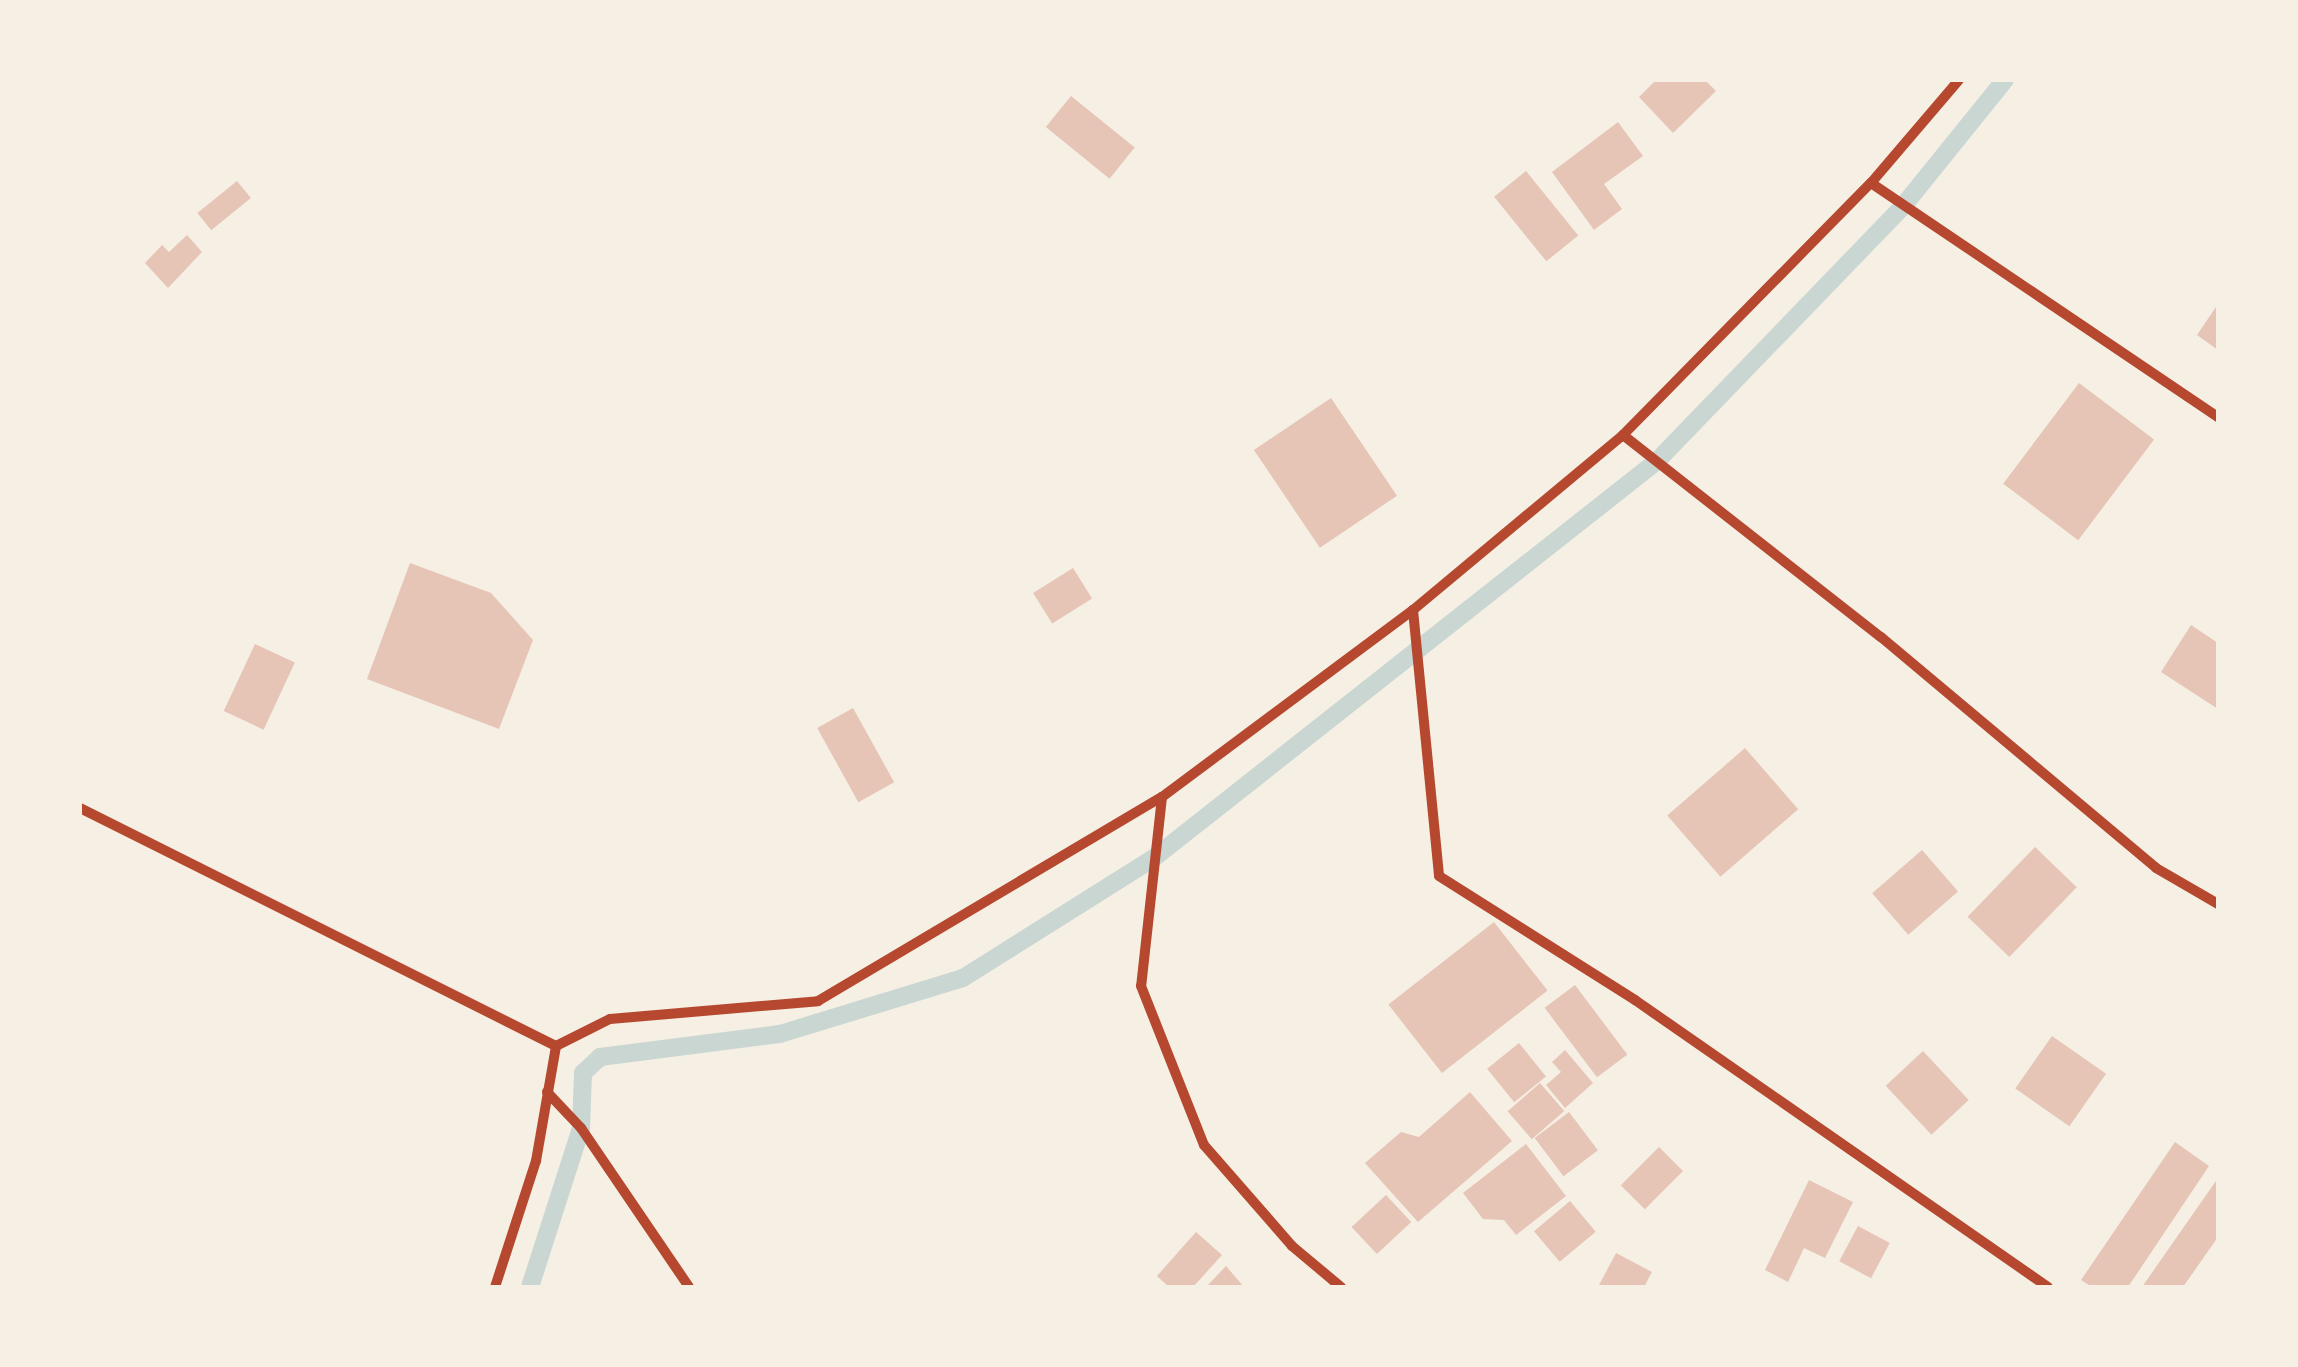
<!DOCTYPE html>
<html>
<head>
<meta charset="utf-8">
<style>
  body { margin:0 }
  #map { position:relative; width:2298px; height:1367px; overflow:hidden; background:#f6efe4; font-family:Barlow,sans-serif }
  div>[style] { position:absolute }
  .stream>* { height:18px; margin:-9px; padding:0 9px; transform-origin:9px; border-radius:9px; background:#c9d6d2 }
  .building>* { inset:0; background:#e6c5b7; transform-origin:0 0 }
  .minor>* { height:10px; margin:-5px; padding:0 5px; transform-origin:5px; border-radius:5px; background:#b5482f }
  span { translate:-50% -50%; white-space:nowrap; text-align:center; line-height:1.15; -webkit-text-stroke:10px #f6efe4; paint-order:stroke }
  .frame { position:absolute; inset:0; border:82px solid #f6efe4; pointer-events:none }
</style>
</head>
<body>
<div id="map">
  <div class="stream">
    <div style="left:530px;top:1287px;width:167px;rotate:-72.2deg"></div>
    <div style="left:581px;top:1128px;width:55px;rotate:-87.9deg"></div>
    <div style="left:583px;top:1073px;width:23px;rotate:-43deg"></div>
    <div style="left:600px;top:1057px;width:181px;rotate:-7.3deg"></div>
    <div style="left:780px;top:1034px;width:191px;rotate:-17deg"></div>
    <div style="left:963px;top:978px;width:227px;rotate:-32.2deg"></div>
    <div style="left:1155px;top:857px;width:639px;rotate:-38.27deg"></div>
    <div style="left:1657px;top:461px;width:356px;rotate:-46deg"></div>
    <div style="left:1904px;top:205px;width:161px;rotate:-51.1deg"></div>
  </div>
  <div class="building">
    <div style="clip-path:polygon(1656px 80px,1705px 80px,1716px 91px,1673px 133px,1639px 97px)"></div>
    <div style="left:1071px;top:96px;width:82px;height:40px;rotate:39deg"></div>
    <div style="clip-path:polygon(1618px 122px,1643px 156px,1604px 184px,1622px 209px,1594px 230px,1552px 172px)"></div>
    <div style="left:1526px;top:171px;width:83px;height:41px;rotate:51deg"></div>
    <div style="left:237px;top:181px;width:22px;height:51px;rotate:51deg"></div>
    <div style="clip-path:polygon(187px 235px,202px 252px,168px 288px,145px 263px,162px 245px,169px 252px)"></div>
    <div style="clip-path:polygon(2218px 304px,2218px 350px,2197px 335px)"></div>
    <div style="left:2079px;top:383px;width:94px;height:126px;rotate:37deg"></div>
    <div style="left:1331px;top:398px;width:118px;height:93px;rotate:56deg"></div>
    <div style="clip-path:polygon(410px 563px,491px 593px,533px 640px,499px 729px,367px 679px)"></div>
    <div style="left:1073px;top:568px;width:36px;height:47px;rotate:58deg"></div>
    <div style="clip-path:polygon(2191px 625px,2218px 643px,2218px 709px,2161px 672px)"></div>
    <div style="left:255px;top:644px;width:44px;height:74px;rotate:25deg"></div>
    <div style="left:853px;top:708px;width:85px;height:41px;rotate:61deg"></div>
    <div style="left:1745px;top:748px;width:81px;height:103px;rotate:49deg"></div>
    <div style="left:2035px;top:847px;width:58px;height:97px;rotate:44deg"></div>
    <div style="left:1922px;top:850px;width:55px;height:66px;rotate:49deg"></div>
    <div style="left:1494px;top:922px;width:87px;height:134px;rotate:52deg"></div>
    <div style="left:1575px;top:985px;width:87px;height:38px;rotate:53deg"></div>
    <div style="left:2052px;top:1036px;width:66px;height:64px;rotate:35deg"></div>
    <div style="left:1519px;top:1043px;width:43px;height:41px;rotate:51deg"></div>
    <div style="clip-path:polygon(1565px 1050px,1593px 1083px,1565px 1108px,1546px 1085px,1561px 1072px,1552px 1062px)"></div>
    <div style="left:1923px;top:1051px;width:67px;height:51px;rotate:47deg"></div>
    <div style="left:1540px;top:1083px;width:37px;height:43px;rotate:49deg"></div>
    <div style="clip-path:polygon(1470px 1092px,1512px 1141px,1418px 1222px,1365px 1163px,1401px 1132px,1419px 1137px)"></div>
    <div style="left:1569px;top:1112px;width:48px;height:43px;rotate:53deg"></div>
    <div style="clip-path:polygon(2175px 1142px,2209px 1166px,2128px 1287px,2092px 1287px,2081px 1280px)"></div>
    <div style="clip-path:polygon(1526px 1144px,1566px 1196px,1516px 1235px,1504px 1220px,1483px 1219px,1463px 1193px)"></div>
    <div style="left:1659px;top:1147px;width:34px;height:54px;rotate:45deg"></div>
    <div style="clip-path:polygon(2218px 1178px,2218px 1237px,2183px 1287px,2142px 1287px)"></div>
    <div style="clip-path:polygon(1809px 1180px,1853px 1202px,1825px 1258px,1804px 1248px,1788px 1282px,1765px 1270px)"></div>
    <div style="left:1386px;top:1195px;width:37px;height:47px;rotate:47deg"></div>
    <div style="left:1570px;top:1201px;width:40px;height:47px;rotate:50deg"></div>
    <div style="left:1858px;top:1226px;width:36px;height:40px;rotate:28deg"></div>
    <div style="clip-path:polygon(1196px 1232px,1222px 1255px,1193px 1287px,1169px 1287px,1157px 1276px)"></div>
    <div style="clip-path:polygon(1616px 1253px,1652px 1272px,1644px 1287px,1598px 1287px)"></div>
    <div style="clip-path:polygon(1226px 1266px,1244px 1287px,1206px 1287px)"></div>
  </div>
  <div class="minor">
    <div style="left:1871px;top:183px;width:419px;rotate:34deg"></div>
    <div style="left:1623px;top:435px;width:328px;rotate:38.1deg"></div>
    <div style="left:1881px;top:637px;width:359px;rotate:40deg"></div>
    <div style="left:2156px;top:868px;width:72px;rotate:30.1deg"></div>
    <div style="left:1413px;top:610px;width:267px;rotate:84.4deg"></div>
    <div style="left:1439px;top:876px;width:232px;rotate:32.3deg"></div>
    <div style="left:1635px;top:1000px;width:503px;rotate:34.8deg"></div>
    <div style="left:1162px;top:797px;width:190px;rotate:96.3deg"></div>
    <div style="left:1141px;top:986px;width:171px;rotate:68.4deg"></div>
    <div style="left:1204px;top:1145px;width:134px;rotate:48.9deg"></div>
    <div style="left:1292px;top:1246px;width:64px;rotate:39.9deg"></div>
    <div style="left:80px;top:808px;width:532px;rotate:26.57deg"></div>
    <div style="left:556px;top:1046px;width:60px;rotate:-26.6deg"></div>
    <div style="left:610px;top:1019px;width:209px;rotate:-4.9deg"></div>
    <div style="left:818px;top:1001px;width:400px;rotate:-30.7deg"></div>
    <div style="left:1162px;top:797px;width:313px;rotate:-36.7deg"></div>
    <div style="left:1413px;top:610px;width:273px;rotate:-39.8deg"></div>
    <div style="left:1623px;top:435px;width:354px;rotate:-45.5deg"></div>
    <div style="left:1871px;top:183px;width:135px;rotate:-49.5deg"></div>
    <div style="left:547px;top:1092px;width:50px;rotate:46.6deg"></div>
    <div style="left:581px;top:1128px;width:192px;rotate:55.8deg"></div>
    <div style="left:495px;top:1287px;width:133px;rotate:-72deg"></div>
    <div style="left:536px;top:1161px;width:117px;rotate:-80.1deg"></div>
  </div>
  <div class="frame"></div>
</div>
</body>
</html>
